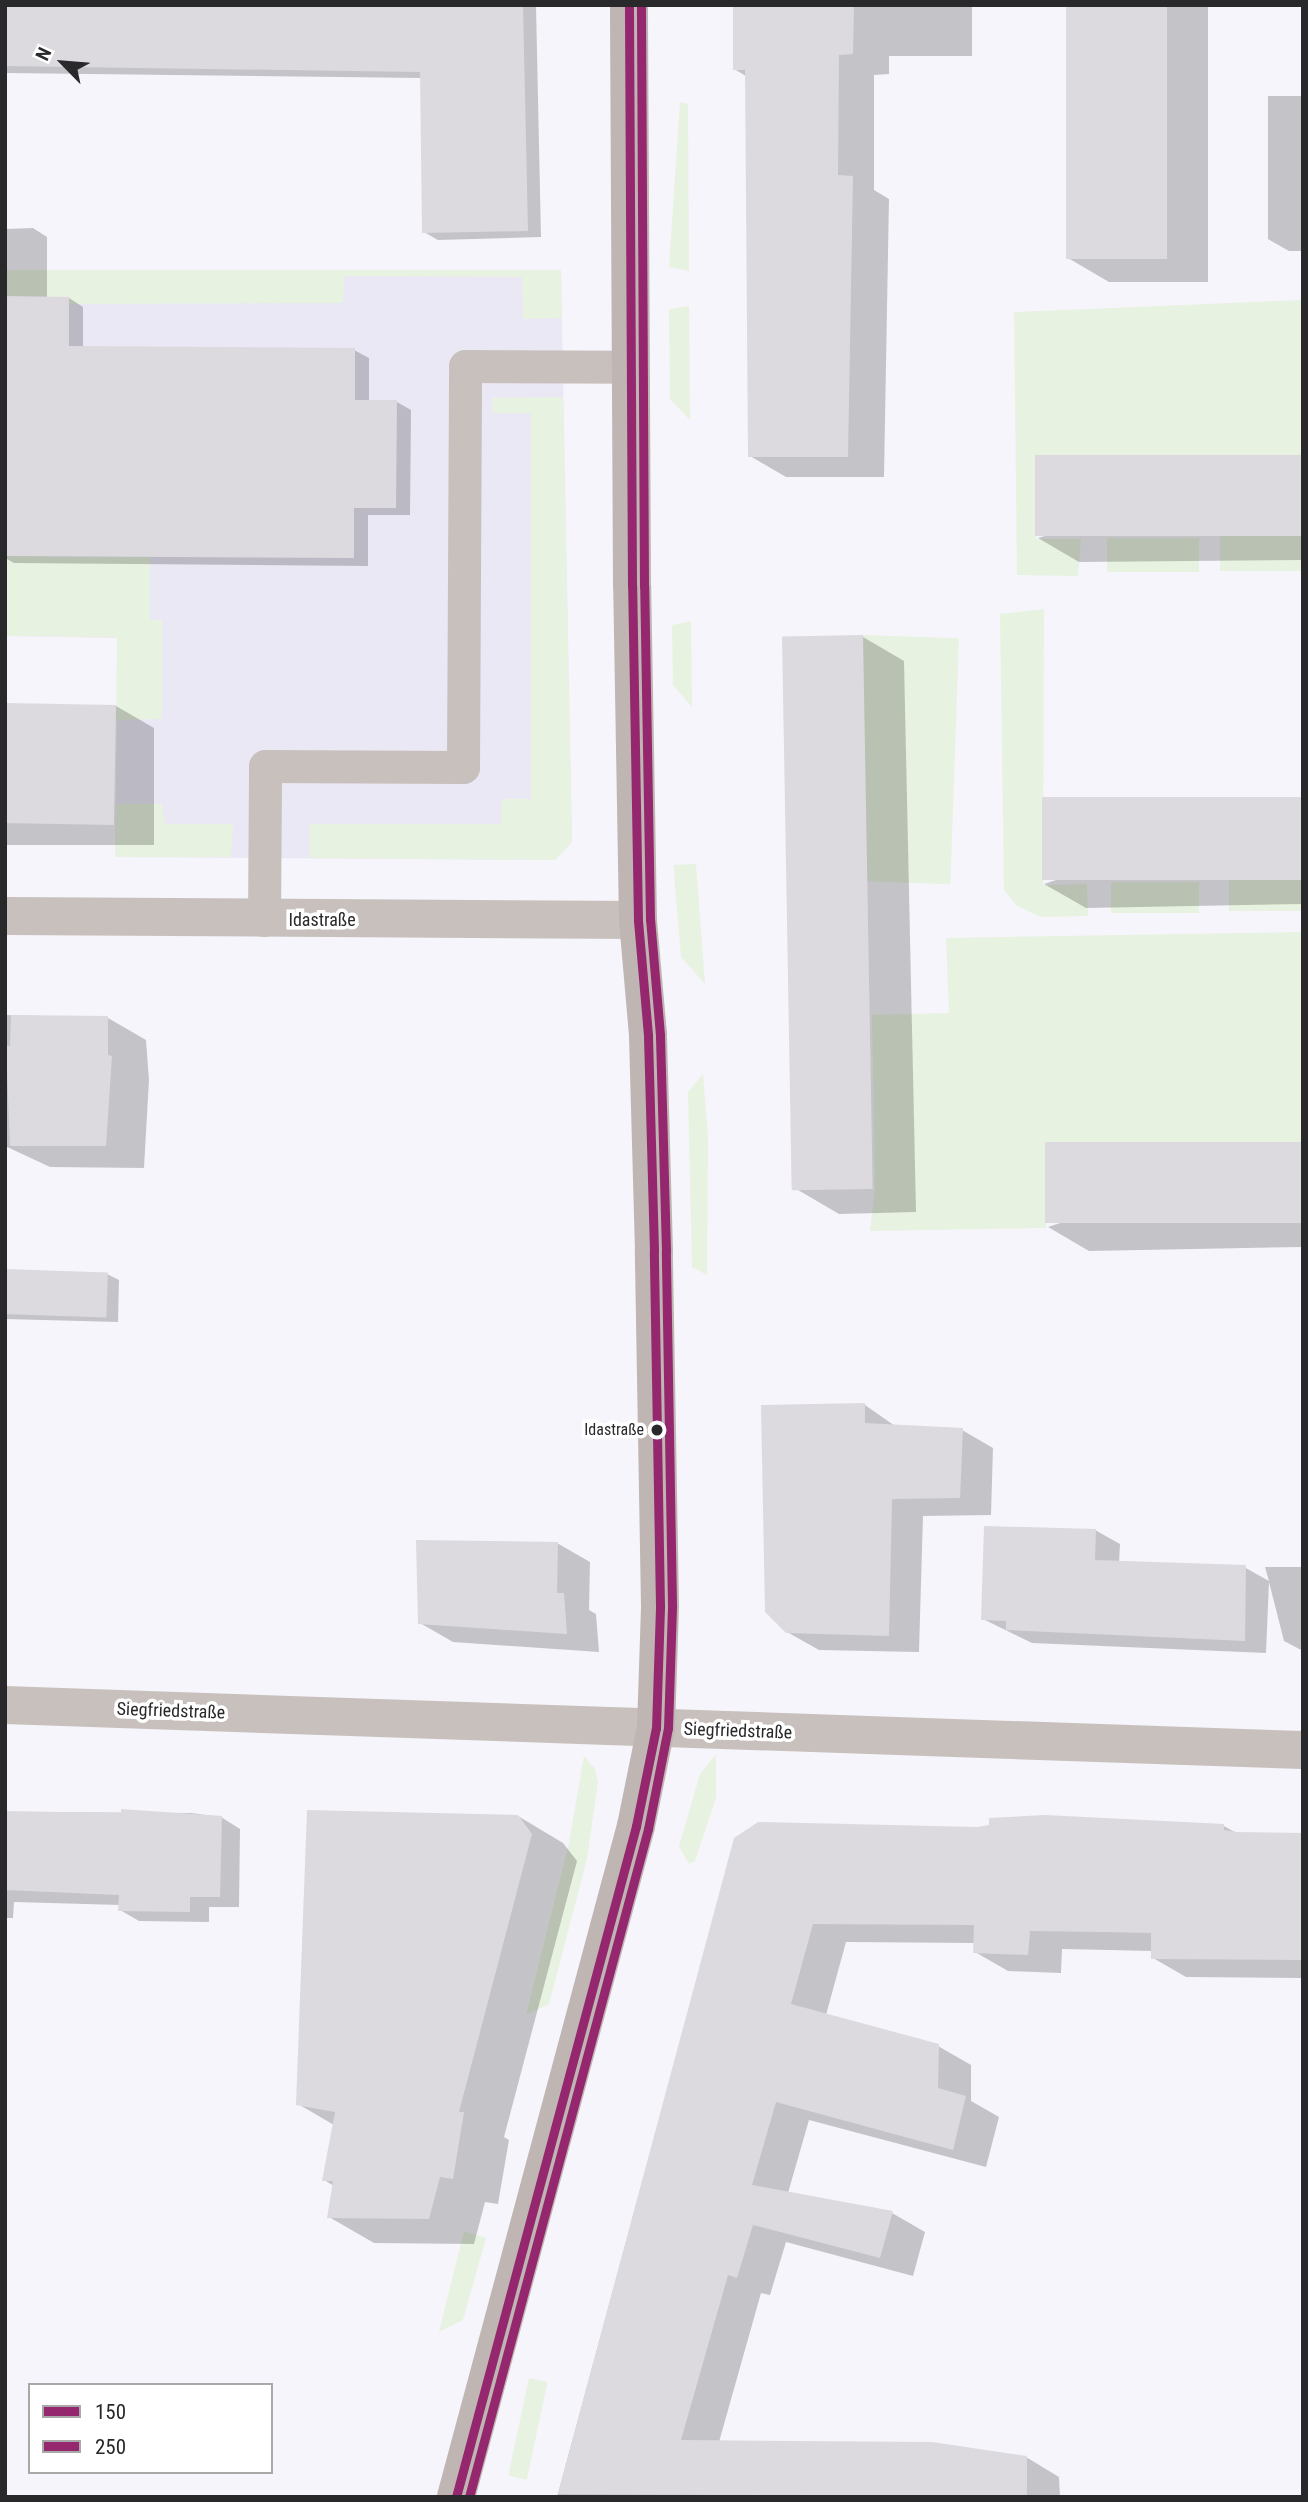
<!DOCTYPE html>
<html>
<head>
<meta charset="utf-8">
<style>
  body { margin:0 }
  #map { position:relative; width:1308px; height:2502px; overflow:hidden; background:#f6f5fb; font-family:"Roboto Condensed",sans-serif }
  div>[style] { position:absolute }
  .built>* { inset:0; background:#eae8f4 }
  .green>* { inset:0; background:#e8f2e0; transform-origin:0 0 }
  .shadow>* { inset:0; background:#0003 }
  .building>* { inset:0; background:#dcdade; transform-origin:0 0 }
  .lane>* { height:33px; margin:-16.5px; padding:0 16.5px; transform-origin:16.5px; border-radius:16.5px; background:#c8c0bd }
  .street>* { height:38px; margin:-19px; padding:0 19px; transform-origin:19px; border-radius:19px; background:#c8c0bd }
  .secondary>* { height:38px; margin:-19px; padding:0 19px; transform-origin:19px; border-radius:19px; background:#bfb6b3 }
  .bus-1>* { height:9px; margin:-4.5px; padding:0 4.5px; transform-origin:4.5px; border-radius:4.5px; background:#95276e }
  .bus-2>* { height:9px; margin:-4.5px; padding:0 4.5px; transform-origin:4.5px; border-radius:4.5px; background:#95276e }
  .dots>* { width:19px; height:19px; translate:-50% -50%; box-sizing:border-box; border:4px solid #fff; border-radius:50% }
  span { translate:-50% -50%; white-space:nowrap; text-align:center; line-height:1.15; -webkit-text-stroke:7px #fff; paint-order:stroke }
  .bus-label { font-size:16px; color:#29282b }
  .right { translate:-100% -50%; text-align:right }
  .street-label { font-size:18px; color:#29282b }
  .frame { position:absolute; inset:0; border:7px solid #29282b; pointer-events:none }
  .legend { position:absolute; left:28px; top:2383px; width:245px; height:91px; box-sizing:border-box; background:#fff; border:2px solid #a9a9aa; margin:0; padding:9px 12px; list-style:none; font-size:21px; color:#29282b }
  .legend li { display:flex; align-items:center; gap:14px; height:35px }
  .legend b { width:35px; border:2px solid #a9a9aa }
  .north { position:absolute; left:28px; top:28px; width:70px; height:70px; -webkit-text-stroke:5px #fff; paint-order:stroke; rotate:295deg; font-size:19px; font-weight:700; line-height:28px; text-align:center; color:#29282b }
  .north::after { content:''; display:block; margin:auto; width:24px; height:32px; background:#29282b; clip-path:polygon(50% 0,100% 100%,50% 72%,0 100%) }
</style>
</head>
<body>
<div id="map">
  <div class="built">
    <div style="clip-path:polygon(5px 270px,561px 270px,572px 842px,555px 860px,115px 857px,118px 638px,5px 636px)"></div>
  </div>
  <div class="green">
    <div style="clip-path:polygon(680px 102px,688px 104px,689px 271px,669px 267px)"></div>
    <div style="clip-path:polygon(5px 270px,561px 270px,562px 318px,523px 319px,522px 277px,344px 276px,343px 303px,69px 304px,69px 297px,5px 296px)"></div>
    <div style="clip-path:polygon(1303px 300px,1303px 455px,1035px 458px,1036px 539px,1081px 539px,1078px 576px,1017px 575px,1014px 312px)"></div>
    <div style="clip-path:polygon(689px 306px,690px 420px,670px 399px,669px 309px)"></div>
    <div style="clip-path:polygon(563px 397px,572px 842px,555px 860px,310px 858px,310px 824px,501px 824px,502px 799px,531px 799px,531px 413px,493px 413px,492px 398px)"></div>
    <div style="left:1303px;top:536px;width:35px;height:83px;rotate:90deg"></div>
    <div style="left:1199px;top:538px;width:34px;height:92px;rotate:90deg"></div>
    <div style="clip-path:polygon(5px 556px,150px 557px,150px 620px,162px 620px,162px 719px,116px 720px,117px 637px,5px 636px)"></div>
    <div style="clip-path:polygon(1044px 609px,1043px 885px,1087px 884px,1088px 916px,1041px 917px,1017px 906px,1004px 890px,1000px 614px)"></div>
    <div style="clip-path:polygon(691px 621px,692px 707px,673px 685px,672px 625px)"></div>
    <div style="left:863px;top:635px;width:96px;height:246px;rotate:2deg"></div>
    <div style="clip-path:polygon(116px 804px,162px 804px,165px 824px,233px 824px,231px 857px,115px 857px)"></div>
    <div style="clip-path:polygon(696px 864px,705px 984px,681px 957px,675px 887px,674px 865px)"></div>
    <div style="left:1303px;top:880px;width:31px;height:74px;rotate:90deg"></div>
    <div style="left:1199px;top:882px;width:31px;height:88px;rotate:90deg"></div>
    <div style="clip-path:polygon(1303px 932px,1303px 1142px,1045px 1147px,1046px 1228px,870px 1231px,875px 1189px,872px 1015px,949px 1013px,946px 938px)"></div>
    <div style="clip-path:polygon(703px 1074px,708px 1136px,707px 1275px,692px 1267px,688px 1092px)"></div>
    <div style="clip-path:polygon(716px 1754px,716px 1798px,695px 1861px,689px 1864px,679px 1846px,700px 1774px)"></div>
    <div style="clip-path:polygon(584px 1756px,595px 1769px,598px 1782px,587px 1859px,549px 2004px,526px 2015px,569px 1843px)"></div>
    <div style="clip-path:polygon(464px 2231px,486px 2238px,463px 2320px,439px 2332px)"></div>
    <div style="left:529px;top:2378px;width:19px;height:100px;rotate:12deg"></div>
  </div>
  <div class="shadow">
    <div style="clip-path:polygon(5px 5px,536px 5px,541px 237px,438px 240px,424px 232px,422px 78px,5px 73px)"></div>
    <div style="clip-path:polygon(735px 5px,972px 5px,972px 56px,889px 56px,889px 74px,874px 75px,874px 190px,889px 199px,884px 477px,786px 477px,750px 456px,746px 76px,734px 69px)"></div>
    <div style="clip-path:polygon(1068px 5px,1208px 5px,1208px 282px,1109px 282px,1068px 258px)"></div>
    <div style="clip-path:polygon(1268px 96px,1303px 96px,1303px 251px,1289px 251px,1268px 239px)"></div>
    <div style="clip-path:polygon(33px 228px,47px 237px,47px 298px,69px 298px,83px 307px,83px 348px,354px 350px,369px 358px,369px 402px,397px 402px,411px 410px,410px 515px,368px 515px,368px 566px,14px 563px,5px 558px,5px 229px)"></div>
    <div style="clip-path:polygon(1303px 457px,1303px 560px,1079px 562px,1038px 538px)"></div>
    <div style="clip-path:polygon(863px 637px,904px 661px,916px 1212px,839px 1214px,798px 1190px)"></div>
    <div style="clip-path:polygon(5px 705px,116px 706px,154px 728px,154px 845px,5px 845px)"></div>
    <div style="clip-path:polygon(1303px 798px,1303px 904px,1086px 908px,1044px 884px)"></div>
    <div style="clip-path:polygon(5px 1015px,108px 1018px,146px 1040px,149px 1080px,144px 1168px,50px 1167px,5px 1146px)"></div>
    <div style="clip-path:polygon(1303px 1144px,1303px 1247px,1089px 1251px,1048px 1227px)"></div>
    <div style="clip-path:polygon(5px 1270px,107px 1274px,119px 1280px,118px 1322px,5px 1319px)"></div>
    <div style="clip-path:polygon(865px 1405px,895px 1426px,962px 1430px,993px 1448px,991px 1515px,923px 1516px,919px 1652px,819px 1650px,787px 1632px)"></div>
    <div style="clip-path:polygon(1095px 1530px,1120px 1544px,1119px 1563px,1244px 1567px,1269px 1581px,1265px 1567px,1303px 1567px,1303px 1651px,1284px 1641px,1269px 1582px,1266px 1653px,1032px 1643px,983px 1619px)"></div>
    <div style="clip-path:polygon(557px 1543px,590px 1562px,589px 1610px,596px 1614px,599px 1652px,453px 1642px,420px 1623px)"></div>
    <div style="clip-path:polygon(5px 1812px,191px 1813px,221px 1817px,240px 1829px,239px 1907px,209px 1907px,209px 1922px,139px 1921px,120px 1910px,120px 1905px,14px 1902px,13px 1918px,5px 1918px)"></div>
    <div style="clip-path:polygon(518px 1816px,563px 1843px,577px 1861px,504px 2137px,509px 2140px,498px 2204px,485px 2202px,474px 2244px,374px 2243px,329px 2217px,334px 2186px,324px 2180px,334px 2125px,298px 2104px)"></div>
    <div style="clip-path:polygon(1224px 1826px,1238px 1834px,1303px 1835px,1303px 2004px,1302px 1978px,1186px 1977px,1153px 1958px,1153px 1951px,1062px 1949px,1061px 1973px,1008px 1971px,975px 1952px,975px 1943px,846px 1942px,826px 2015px,938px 2046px,971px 2065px,971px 2101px,999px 2117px,986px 2167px,809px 2120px,788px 2193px,892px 2213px,925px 2232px,913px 2276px,786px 2242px,770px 2295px,761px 2293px,719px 2442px,1026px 2457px,1059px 2477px,1060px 2497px,557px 2497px,735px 1839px,977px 1828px)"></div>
  </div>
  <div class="building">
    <div style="clip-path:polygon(5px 5px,523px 5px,528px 231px,422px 233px,420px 72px,5px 66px)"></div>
    <div style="clip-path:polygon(733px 5px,854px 5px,853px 54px,839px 55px,838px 175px,853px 176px,848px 457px,748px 457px,745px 70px,733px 70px)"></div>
    <div style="left:1066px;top:5px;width:101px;height:254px"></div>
    <div style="clip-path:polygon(5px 296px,69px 297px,69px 346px,355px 348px,355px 400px,397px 400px,396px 508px,354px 508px,354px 558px,5px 556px)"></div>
    <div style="left:1303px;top:455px;width:81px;height:268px;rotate:90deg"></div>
    <div style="left:863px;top:635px;width:554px;height:81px;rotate:89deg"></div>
    <div style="left:5px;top:703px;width:111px;height:120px;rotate:1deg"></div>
    <div style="left:1303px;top:797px;width:83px;height:261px;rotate:90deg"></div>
    <div style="clip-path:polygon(11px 1015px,108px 1016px,108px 1055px,112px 1056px,106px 1146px,10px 1146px,6px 1046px,10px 1046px)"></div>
    <div style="left:1303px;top:1142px;width:81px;height:258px;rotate:90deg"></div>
    <div style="left:5px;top:1269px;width:103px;height:45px;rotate:2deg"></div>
    <div style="clip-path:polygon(865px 1403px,865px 1423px,963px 1428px,960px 1498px,892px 1499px,889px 1636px,786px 1633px,765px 1612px,761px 1405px)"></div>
    <div style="clip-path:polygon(984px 1526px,1096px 1529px,1095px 1560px,1246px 1565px,1245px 1641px,1006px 1630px,1006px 1621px,981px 1620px)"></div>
    <div style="clip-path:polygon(416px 1540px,558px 1542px,557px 1593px,564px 1593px,567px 1634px,418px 1624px)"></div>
    <div style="clip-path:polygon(121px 1809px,222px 1816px,220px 1897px,190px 1897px,190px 1912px,118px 1911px,119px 1895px,5px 1890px,5px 1811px,121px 1813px)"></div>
    <div style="clip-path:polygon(307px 1810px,518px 1815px,532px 1834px,459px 2112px,464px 2112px,453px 2179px,440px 2177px,429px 2219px,327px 2218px,333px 2181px,322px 2181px,335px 2112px,296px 2105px)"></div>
    <div style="clip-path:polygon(1045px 1815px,1224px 1824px,1224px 1830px,1237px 1832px,1303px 1833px,1303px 1960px,1151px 1959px,1151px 1933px,1104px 1932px,1030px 1931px,1028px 1955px,973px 1953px,974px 1925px,813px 1924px,791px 2004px,939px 2044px,938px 2088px,966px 2096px,953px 2150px,776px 2102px,752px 2185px,893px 2211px,880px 2258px,753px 2225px,737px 2278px,728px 2275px,681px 2440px,932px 2442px,1027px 2456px,1027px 2496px,558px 2494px,734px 1838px,758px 1822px,977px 1827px,989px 1825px,989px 1818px)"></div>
  </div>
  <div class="lane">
    <div style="left:264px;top:920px;width:154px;rotate:-89.6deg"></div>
    <div style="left:265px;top:766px;width:198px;rotate:0.3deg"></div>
    <div style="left:463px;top:767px;width:401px;rotate:-89.7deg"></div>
    <div style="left:465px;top:366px;width:167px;rotate:0.3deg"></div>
  </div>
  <div class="street">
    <div style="left:5px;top:916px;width:633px;rotate:0.36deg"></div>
    <div style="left:5px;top:1705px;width:1299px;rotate:1.99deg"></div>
  </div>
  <div class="secondary">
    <div style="left:456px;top:2497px;width:695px;rotate:-74.98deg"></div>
    <div style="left:636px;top:1826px;width:100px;rotate:-78.5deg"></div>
    <div style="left:656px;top:1728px;width:122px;rotate:-88.1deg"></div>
    <div style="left:660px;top:1606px;width:355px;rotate:-91deg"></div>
    <div style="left:654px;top:1251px;width:216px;rotate:-91.6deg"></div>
    <div style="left:648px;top:1035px;width:115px;rotate:-95deg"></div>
    <div style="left:638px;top:920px;width:334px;rotate:-91deg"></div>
    <div style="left:632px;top:586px;width:581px;rotate:-90.3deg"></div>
  </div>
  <div class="bus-1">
    <div style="left:456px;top:2497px;width:695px;rotate:-74.98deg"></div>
    <div style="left:636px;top:1826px;width:100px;rotate:-78.5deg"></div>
    <div style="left:656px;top:1728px;width:122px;rotate:-88.1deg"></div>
    <div style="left:660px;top:1606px;width:355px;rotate:-91deg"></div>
    <div style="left:654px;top:1251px;width:216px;rotate:-91.6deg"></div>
    <div style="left:648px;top:1035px;width:115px;rotate:-95deg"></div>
    <div style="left:638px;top:920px;width:334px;rotate:-91deg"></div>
    <div style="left:632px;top:586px;width:581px;rotate:-90.3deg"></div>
  </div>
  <div class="bus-2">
    <div style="left:469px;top:2497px;width:692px;rotate:-75deg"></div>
    <div style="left:648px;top:1829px;width:103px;rotate:-78.8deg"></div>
    <div style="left:668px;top:1728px;width:122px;rotate:-88.1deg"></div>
    <div style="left:672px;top:1606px;width:355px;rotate:-91deg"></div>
    <div style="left:666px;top:1251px;width:216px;rotate:-91.6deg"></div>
    <div style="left:660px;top:1035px;width:116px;rotate:-94.9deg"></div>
    <div style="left:650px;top:919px;width:333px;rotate:-91deg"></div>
    <div style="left:644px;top:586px;width:581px;rotate:-90.3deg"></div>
  </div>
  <div class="dots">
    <div style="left:657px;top:1430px;background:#29282b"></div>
  </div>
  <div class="bus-label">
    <span class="right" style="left:644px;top:1430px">Idastraße</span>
  </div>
  <div class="street-label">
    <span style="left:322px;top:920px">Idastraße</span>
    <span style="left:171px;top:1711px;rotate:2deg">Siegfriedstraße</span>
    <span style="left:738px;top:1731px;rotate:2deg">Siegfriedstraße</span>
  </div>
  <div class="frame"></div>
  <ul class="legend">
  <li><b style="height:9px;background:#95276e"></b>150</li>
  <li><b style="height:9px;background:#95276e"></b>250</li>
  </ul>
  <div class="north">N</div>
</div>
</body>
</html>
